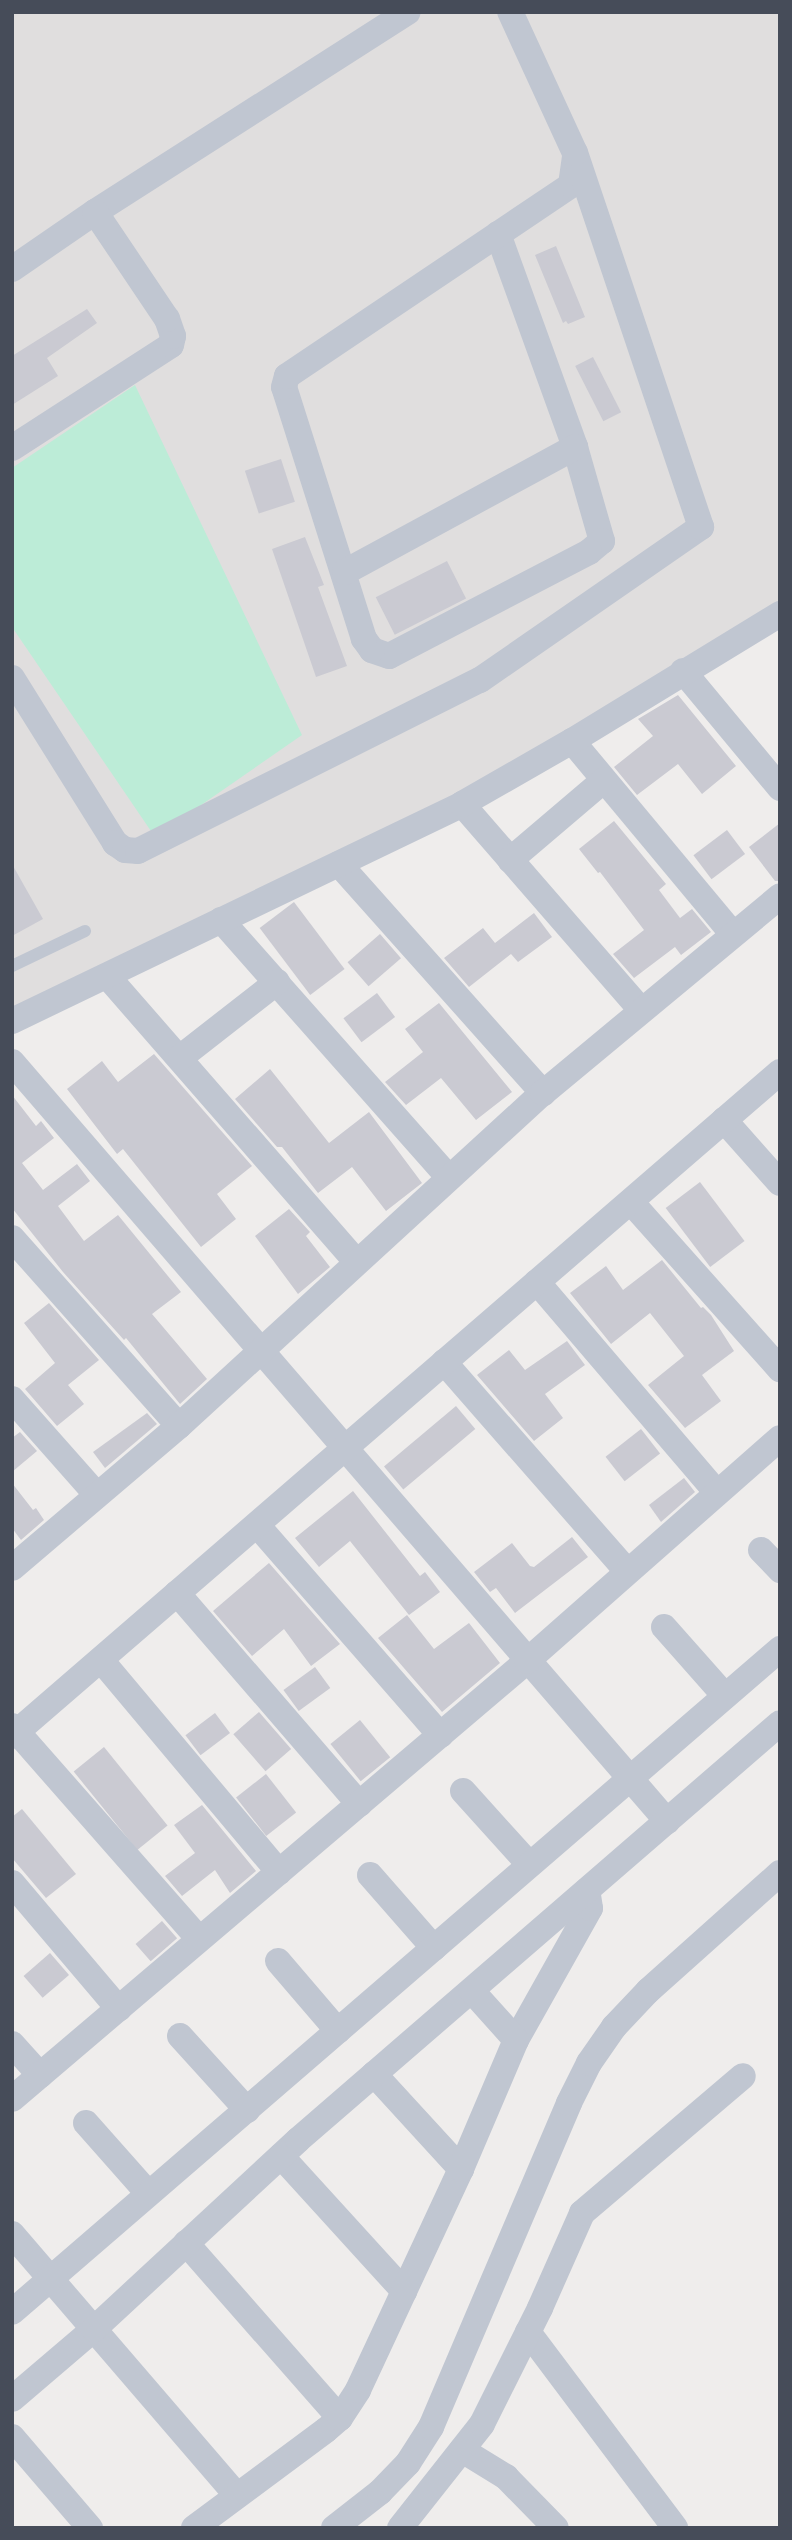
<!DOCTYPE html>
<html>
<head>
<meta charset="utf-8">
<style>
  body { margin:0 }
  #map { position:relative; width:792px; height:2540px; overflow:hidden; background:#efedec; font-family:"Roboto Condensed",sans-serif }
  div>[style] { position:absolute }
  .education>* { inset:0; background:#e0dede }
  .green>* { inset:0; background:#bcecd7 }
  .building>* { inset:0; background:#cacad2; transform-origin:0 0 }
  .lane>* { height:12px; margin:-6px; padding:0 6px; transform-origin:6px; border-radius:6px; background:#c0c6d1 }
  .street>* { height:26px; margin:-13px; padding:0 13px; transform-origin:13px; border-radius:13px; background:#c0c6d1 }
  span { translate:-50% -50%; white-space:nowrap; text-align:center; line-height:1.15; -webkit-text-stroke:5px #fff; paint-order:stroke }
  .frame { position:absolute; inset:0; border:14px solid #464c59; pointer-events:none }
</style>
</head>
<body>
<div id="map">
  <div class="education">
    <div style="clip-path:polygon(12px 12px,780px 12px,780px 610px,516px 780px,12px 1021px)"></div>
  </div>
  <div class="green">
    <div style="clip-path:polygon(135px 385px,302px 735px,155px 837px,12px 627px,12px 468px)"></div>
  </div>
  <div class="building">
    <div style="clip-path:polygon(556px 246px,585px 317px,568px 324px,566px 321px,563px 323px,535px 255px)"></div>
    <div style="clip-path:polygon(87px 309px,97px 323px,47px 358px,58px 376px,12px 405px,12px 356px)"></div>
    <div style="left:593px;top:357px;width:62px;height:20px;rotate:63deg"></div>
    <div style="left:281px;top:459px;width:45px;height:38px;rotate:72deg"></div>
    <div style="clip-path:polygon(305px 537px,324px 585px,318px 587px,347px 666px,316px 677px,272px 549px)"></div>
    <div style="left:447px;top:561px;width:42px;height:80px;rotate:63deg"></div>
    <div style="clip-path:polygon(678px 695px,736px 766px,702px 794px,678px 764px,637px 795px,614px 767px,653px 736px,638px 719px)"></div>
    <div style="clip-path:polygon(614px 821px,666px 884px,659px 890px,680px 918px,692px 909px,711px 932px,681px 955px,675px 947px,634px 978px,613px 954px,644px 930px,600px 872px,598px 873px,579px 849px)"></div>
    <div style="clip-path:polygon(780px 823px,780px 881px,775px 881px,749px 847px)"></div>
    <div style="left:727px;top:830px;width:30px;height:42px;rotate:53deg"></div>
    <div style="clip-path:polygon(12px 864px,43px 919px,12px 936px)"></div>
    <div style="left:294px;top:902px;width:84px;height:43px;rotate:53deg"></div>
    <div style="clip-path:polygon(534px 913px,552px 937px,518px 962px,511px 954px,469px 987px,444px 958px,483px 928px,495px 943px)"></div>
    <div style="left:380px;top:934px;width:32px;height:43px;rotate:49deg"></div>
    <div style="left:377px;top:993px;width:30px;height:42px;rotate:53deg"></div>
    <div style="clip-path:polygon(439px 1003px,512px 1092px,476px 1120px,441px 1078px,406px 1105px,385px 1082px,423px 1052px,405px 1029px)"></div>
    <div style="clip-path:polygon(154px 1054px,252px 1166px,217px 1194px,236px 1219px,201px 1247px,123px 1149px,117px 1154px,67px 1089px,102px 1061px,118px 1082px)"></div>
    <div style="clip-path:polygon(270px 1069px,329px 1143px,369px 1112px,422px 1183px,386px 1211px,352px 1167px,318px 1193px,282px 1147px,277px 1147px,235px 1099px)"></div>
    <div style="clip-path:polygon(12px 1095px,36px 1126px,41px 1121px,54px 1138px,22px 1163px,43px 1190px,77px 1164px,90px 1181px,58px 1206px,84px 1241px,118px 1215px,181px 1292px,152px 1314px,207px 1379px,180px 1404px,126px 1338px,124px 1340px,63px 1272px,12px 1208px)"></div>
    <div style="left:700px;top:1182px;width:74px;height:43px;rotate:53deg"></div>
    <div style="clip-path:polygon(289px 1209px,310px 1232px,306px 1236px,330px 1267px,298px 1294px,255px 1236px)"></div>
    <div style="clip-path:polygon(662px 1260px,701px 1308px,703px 1307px,711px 1315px,734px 1351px,702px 1375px,721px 1401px,685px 1428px,648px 1385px,684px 1356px,650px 1313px,611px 1344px,570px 1293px,606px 1266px,623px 1290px)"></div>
    <div style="clip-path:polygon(49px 1303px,99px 1360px,68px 1385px,84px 1404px,57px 1426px,25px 1389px,55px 1363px,24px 1323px)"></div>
    <div style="clip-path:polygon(567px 1341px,585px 1365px,545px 1394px,563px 1418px,534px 1441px,477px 1375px,509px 1350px,525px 1370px)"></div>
    <div style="left:456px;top:1406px;width:30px;height:94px;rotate:50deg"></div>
    <div style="clip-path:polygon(147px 1413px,157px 1424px,105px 1468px,93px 1452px)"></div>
    <div style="left:641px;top:1429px;width:31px;height:45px;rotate:52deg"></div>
    <div style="clip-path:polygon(20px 1432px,37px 1451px,12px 1472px,12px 1438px)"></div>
    <div style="clip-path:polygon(684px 1478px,695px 1492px,661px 1522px,649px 1505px)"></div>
    <div style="clip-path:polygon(12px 1483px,33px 1510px,36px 1508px,44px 1520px,21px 1540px,12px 1528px)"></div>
    <div style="clip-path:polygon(353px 1491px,420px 1576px,425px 1572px,440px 1592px,409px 1615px,350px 1541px,319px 1567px,295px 1538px)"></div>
    <div style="clip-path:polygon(572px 1537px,588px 1557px,515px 1613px,496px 1588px,490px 1592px,474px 1572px,512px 1543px,530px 1566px,534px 1567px)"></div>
    <div style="clip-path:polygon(269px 1563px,340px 1644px,311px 1666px,284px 1629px,252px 1656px,213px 1611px)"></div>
    <div style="clip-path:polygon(407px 1615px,434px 1649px,469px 1623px,500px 1663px,442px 1712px,378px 1638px)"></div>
    <div style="left:315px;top:1667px;width:26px;height:39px;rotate:54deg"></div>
    <div style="left:259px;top:1712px;width:49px;height:34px;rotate:49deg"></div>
    <div style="left:215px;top:1713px;width:25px;height:37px;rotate:53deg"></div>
    <div style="left:360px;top:1720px;width:48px;height:38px;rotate:51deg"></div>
    <div style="left:104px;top:1747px;width:101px;height:39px;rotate:51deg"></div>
    <div style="left:266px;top:1774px;width:49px;height:38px;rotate:52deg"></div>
    <div style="clip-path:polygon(202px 1805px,256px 1871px,230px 1893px,215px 1870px,182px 1896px,165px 1876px,195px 1853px,174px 1825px)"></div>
    <div style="clip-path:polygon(22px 1809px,76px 1874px,46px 1898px,12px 1858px,12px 1817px)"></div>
    <div style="left:162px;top:1921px;width:23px;height:35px;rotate:49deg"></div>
    <div style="left:50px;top:1953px;width:29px;height:35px;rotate:49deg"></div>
  </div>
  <div class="lane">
    <div style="left:12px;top:966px;width:81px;rotate:-25.6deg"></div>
  </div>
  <div class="street">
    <div style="left:498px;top:234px;width:226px;rotate:70.1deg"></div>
    <div style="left:575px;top:447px;width:98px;rotate:74deg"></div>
    <div style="left:602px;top:541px;width:17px;rotate:140deg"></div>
    <div style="left:589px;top:552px;width:225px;rotate:152.5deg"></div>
    <div style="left:389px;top:656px;width:18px;rotate:-161deg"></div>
    <div style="left:372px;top:650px;width:14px;rotate:-126deg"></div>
    <div style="left:364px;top:639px;width:264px;rotate:-107.6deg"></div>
    <div style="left:284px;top:387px;width:11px;rotate:-75deg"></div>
    <div style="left:287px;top:376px;width:342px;rotate:-33.9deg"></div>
    <div style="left:571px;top:185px;width:30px;rotate:-82deg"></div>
    <div style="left:12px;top:269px;width:101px;rotate:-34.5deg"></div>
    <div style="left:95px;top:212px;width:371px;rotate:-32.6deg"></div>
    <div style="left:12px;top:448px;width:189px;rotate:-32.9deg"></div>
    <div style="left:171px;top:345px;width:9px;rotate:-77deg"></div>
    <div style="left:173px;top:336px;width:18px;rotate:-109deg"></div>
    <div style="left:167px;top:319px;width:129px;rotate:-123.9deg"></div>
    <div style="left:345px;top:572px;width:262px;rotate:-28.5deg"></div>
    <div style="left:683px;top:671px;width:152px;rotate:50.3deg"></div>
    <div style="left:12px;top:678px;width:195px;rotate:58deg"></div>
    <div style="left:115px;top:843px;width:12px;rotate:35deg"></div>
    <div style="left:125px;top:850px;width:13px;rotate:4deg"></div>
    <div style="left:138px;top:851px;width:382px;rotate:-26.6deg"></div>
    <div style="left:480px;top:680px;width:269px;rotate:-34.7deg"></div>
    <div style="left:701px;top:527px;width:395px;rotate:-108.6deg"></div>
    <div style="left:575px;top:153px;width:155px;rotate:-114.7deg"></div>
    <div style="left:572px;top:741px;width:251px;rotate:50.2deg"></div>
    <div style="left:462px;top:804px;width:273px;rotate:49deg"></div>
    <div style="left:510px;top:860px;width:123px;rotate:-40.4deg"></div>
    <div style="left:339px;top:864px;width:307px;rotate:48.3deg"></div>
    <div style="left:221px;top:920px;width:344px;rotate:48.5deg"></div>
    <div style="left:108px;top:977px;width:378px;rotate:48.9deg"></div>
    <div style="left:12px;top:1021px;width:500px;rotate:-25.7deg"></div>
    <div style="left:462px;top:804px;width:127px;rotate:-29.8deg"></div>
    <div style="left:572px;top:741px;width:244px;rotate:-31.4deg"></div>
    <div style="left:181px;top:1057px;width:122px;rotate:-38deg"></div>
    <div style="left:12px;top:1062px;width:1003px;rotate:49.21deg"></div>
    <div style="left:724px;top:1120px;width:84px;rotate:48.4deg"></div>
    <div style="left:631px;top:1202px;width:224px;rotate:48.3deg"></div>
    <div style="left:12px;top:1238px;width:251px;rotate:48.4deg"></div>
    <div style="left:537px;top:1282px;width:277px;rotate:49.5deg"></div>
    <div style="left:444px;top:1362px;width:278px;rotate:48.8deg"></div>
    <div style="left:12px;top:1399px;width:128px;rotate:48.5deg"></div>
    <div style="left:257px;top:1525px;width:279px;rotate:48.9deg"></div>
    <div style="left:761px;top:1550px;width:28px;rotate:46deg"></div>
    <div style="left:12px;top:1568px;width:219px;rotate:-40.4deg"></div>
    <div style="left:179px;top:1426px;width:493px;rotate:-42.5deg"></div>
    <div style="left:543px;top:1093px;width:308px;rotate:-39.7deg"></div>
    <div style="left:177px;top:1593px;width:279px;rotate:49.2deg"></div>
    <div style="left:664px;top:1627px;width:92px;rotate:48.5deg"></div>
    <div style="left:101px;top:1660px;width:277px;rotate:50deg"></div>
    <div style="left:12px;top:1726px;width:283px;rotate:48.7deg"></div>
    <div style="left:12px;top:1736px;width:1015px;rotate:-40.85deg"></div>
    <div style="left:463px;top:1791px;width:97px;rotate:47.9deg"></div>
    <div style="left:370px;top:1875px;width:97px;rotate:48.8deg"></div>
    <div style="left:12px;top:1883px;width:165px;rotate:49.7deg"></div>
    <div style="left:278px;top:1961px;width:92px;rotate:49.4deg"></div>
    <div style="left:180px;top:2036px;width:100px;rotate:47.8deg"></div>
    <div style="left:516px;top:2040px;width:151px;rotate:-60.7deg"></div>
    <div style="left:590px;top:1908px;width:18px;rotate:-99deg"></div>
    <div style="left:12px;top:2044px;width:42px;rotate:47.9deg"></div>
    <div style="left:374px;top:2074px;width:129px;rotate:47.5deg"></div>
    <div style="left:12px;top:2099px;width:676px;rotate:-40.38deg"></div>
    <div style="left:527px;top:1661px;width:337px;rotate:-41.4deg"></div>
    <div style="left:86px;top:2123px;width:94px;rotate:48.5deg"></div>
    <div style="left:281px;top:2156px;width:183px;rotate:47.7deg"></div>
    <div style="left:12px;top:2234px;width:345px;rotate:49.3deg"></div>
    <div style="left:186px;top:2243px;width:233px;rotate:48.7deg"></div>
    <div style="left:12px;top:2312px;width:1015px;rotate:-40.8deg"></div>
    <div style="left:528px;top:2332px;width:245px;rotate:53.1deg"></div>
    <div style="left:12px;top:2399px;width:108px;rotate:-40.5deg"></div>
    <div style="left:94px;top:2329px;width:278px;rotate:-42.8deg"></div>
    <div style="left:298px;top:2140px;width:637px;rotate:-40.86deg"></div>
    <div style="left:12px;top:2437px;width:120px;rotate:49.4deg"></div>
    <div style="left:462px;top:2450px;width:52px;rotate:31.5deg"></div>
    <div style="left:506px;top:2477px;width:71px;rotate:45.6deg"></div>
    <div style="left:194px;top:2528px;width:164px;rotate:-36.6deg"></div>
    <div style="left:326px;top:2430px;width:18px;rotate:-41deg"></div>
    <div style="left:340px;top:2418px;width:33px;rotate:-57deg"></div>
    <div style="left:358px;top:2390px;width:244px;rotate:-65deg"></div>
    <div style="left:461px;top:2169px;width:140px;rotate:-66.9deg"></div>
    <div style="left:516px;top:2040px;width:66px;rotate:-131.9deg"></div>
    <div style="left:334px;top:2528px;width:58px;rotate:-38deg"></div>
    <div style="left:380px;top:2492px;width:40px;rotate:-46deg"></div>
    <div style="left:408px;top:2463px;width:43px;rotate:-57.4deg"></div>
    <div style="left:431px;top:2427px;width:352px;rotate:-66.9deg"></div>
    <div style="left:569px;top:2103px;width:45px;rotate:-63.4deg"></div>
    <div style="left:589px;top:2063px;width:44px;rotate:-55.2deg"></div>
    <div style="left:614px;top:2027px;width:50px;rotate:-46.6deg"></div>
    <div style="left:648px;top:1991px;width:177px;rotate:-41.8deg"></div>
    <div style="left:400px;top:2528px;width:132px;rotate:-51.7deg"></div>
    <div style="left:482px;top:2424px;width:130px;rotate:-63.4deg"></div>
    <div style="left:540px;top:2308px;width:104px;rotate:-66.1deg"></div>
    <div style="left:582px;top:2213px;width:211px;rotate:-40.4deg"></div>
  </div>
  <div class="frame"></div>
</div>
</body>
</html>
